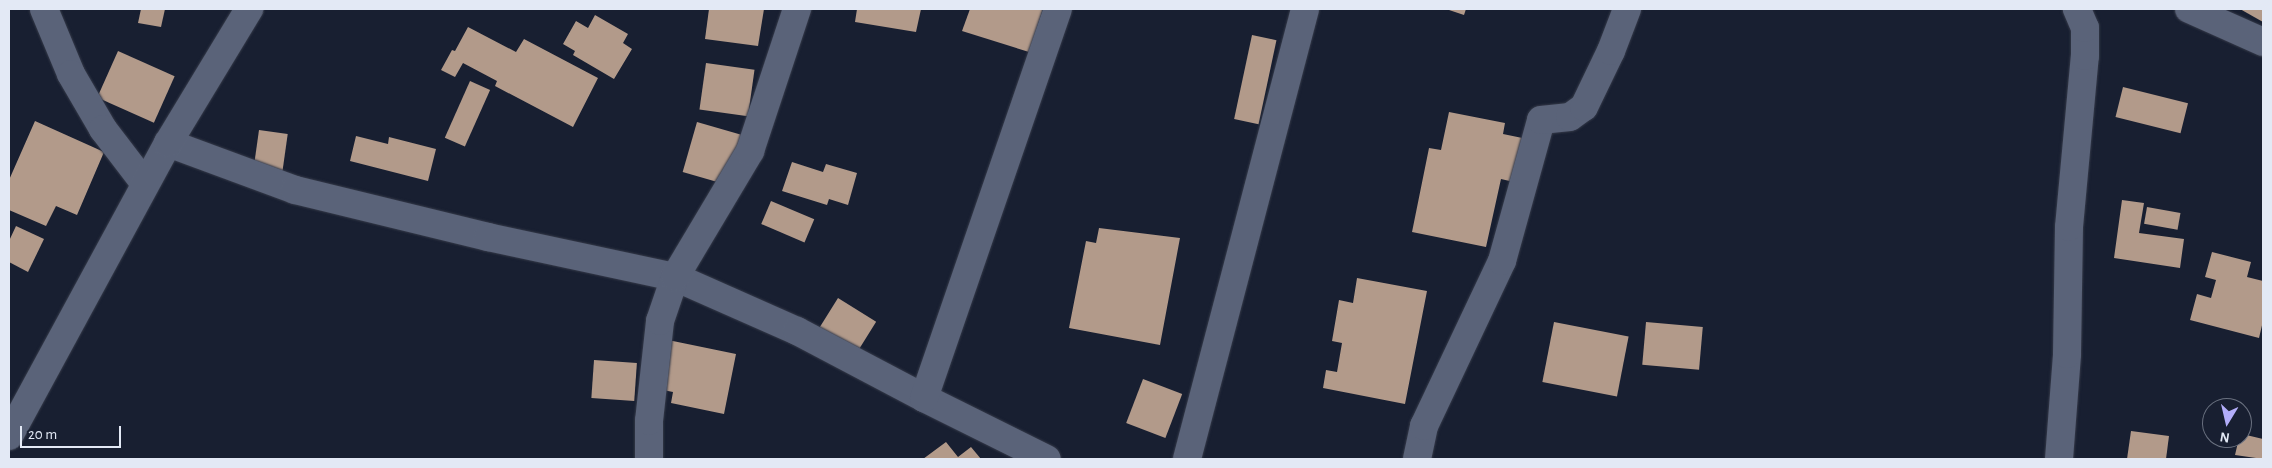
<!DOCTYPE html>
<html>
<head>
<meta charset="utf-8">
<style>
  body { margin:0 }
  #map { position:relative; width:2272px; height:468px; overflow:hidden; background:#181f31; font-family:"Alegreya Sans",sans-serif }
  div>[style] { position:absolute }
  .building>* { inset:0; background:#b29a8a; transform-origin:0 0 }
  .roads { filter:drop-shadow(0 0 1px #353a49) drop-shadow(0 0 1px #353a49) }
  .street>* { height:28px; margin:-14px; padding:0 14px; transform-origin:14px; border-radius:14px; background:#5a6379 }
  span { translate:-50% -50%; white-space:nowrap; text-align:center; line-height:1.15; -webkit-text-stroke:5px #181f31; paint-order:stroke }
  .frame { position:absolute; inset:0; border:10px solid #e3e9f5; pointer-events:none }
  .north { position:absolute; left:2202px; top:398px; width:50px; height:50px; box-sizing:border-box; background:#181f31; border:1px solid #69707f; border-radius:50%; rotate:189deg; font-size:14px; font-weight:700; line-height:20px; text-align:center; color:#e3e9f5 }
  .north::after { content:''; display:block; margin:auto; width:18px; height:22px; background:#b2adf9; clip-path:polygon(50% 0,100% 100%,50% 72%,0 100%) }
  .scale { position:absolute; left:20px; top:426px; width:101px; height:22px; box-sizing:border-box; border:2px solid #e3e9f5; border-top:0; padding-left:6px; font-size:15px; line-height:18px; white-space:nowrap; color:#e3e9f5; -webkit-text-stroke:4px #181f31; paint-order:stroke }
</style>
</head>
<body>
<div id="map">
  <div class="building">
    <div style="clip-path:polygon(141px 9px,165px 9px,161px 27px,138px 23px)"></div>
    <div style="clip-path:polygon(709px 9px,764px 9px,758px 46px,705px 39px)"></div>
    <div style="clip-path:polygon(857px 9px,921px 9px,916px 32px,855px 22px)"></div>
    <div style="clip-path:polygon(970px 9px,1043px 9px,1029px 52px,962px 31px)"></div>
    <div style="clip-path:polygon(1446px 9px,1466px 9px,1464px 15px)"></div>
    <div style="clip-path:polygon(2240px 9px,2263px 9px,2263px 22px)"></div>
    <div style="clip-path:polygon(595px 15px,628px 34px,623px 43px,632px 49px,614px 79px,573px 55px,575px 51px,563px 44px,576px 21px,588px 28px)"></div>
    <div style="clip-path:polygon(468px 27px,516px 52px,524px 39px,598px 78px,573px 127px,495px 86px,497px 81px,463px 63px,455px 77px,441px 70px,452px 50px,455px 51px)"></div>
    <div style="left:1252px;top:35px;width:25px;height:86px;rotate:12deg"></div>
    <div style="left:118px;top:51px;width:62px;height:51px;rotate:24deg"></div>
    <div style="left:706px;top:63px;width:49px;height:47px;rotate:8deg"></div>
    <div style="left:470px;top:81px;width:22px;height:62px;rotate:24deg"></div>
    <div style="left:2123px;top:87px;width:67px;height:31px;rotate:14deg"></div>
    <div style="clip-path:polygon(1449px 112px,1505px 123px,1503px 134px,1527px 139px,1518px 183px,1501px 179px,1486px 247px,1412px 232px,1429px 148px,1441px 150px)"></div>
    <div style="clip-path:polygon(35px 121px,104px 152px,77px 215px,56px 206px,46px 226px,9px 210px,9px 180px)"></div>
    <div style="left:697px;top:122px;width:46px;height:52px;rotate:16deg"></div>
    <div style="left:259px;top:130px;width:29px;height:44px;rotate:8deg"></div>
    <div style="clip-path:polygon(356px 136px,388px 144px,389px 137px,436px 149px,428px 181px,350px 161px)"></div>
    <div style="clip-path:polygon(792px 162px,823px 172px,826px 164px,857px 173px,848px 205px,829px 199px,827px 205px,782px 191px)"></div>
    <div style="clip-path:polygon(2122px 200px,2144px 203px,2139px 233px,2184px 239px,2180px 268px,2114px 258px)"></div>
    <div style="left:771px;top:201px;width:47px;height:25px;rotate:23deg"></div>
    <div style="left:2147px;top:207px;width:34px;height:17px;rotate:10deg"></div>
    <div style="clip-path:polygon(16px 226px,44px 239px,28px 272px,9px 262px,9px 241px)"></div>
    <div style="clip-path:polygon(1099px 228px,1180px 238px,1160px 345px,1069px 328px,1086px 241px,1096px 243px)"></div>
    <div style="clip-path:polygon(2212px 252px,2251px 262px,2247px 277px,2263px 281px,2263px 321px,2259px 338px,2190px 320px,2197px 294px,2211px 298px,2216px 280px,2205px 277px)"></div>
    <div style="clip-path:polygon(1357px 278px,1427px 291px,1405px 404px,1323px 388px,1326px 370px,1337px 372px,1342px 343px,1332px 341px,1339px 300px,1353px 303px)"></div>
    <div style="left:838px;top:298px;width:45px;height:38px;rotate:32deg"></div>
    <div style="left:1554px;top:322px;width:76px;height:61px;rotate:11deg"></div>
    <div style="left:1646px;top:322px;width:57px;height:43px;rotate:5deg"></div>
    <div style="clip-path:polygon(668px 340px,736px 354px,724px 414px,671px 403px,673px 392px,658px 389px)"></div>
    <div style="left:594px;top:360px;width:43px;height:38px;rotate:4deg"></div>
    <div style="left:1143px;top:379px;width:42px;height:47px;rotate:21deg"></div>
    <div style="clip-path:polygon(2131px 431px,2169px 436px,2166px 459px,2127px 459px)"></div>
    <div style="clip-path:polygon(2242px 434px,2263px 439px,2263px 459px,2235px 455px,2239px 438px,2242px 438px)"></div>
    <div style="clip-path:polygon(946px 442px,958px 457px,971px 447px,981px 459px,923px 459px)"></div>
  </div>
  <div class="roads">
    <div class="street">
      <div style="left:44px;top:9px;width:70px;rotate:67.4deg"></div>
      <div style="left:71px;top:74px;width:64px;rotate:59.8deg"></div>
      <div style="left:103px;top:129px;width:69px;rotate:52.6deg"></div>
      <div style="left:2189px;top:9px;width:81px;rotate:24deg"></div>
      <div style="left:168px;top:143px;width:135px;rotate:20.3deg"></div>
      <div style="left:295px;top:190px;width:199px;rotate:13.7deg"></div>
      <div style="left:488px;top:237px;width:191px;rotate:12.1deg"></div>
      <div style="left:675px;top:277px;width:133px;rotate:23.9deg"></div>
      <div style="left:797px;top:331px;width:144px;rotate:27.8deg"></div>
      <div style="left:924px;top:398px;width:137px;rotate:26.4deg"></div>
      <div style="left:924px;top:398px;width:411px;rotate:-71deg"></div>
      <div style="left:9px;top:436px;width:333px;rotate:-61.5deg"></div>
      <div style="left:168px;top:143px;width:157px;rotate:-58.8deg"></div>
      <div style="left:649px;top:459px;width:38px;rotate:-90deg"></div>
      <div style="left:649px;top:421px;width:101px;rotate:-83.7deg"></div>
      <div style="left:660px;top:321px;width:46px;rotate:-71.2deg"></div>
      <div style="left:675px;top:277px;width:147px;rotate:-59.2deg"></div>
      <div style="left:750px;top:151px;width:150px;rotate:-71.7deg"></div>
      <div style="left:1187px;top:459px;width:465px;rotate:-75.3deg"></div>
      <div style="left:1417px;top:459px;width:34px;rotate:-78deg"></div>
      <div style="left:1424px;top:426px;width:183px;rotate:-64.7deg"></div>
      <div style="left:1502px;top:261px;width:146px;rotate:-74.5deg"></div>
      <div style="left:1541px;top:120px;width:29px;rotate:-6deg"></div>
      <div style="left:1570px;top:117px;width:17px;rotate:-36deg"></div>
      <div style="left:1584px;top:107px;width:62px;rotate:-64.3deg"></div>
      <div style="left:1611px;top:51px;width:45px;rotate:-69.1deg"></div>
      <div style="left:2059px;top:459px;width:105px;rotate:-85.6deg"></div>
      <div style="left:2067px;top:354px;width:127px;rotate:-89.1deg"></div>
      <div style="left:2069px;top:227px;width:172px;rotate:-84.7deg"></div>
      <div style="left:2085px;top:56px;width:28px;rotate:-90deg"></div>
      <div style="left:2085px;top:28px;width:21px;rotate:-113deg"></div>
    </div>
  </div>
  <div class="frame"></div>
  <div class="north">N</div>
  <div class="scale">20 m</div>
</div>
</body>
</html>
